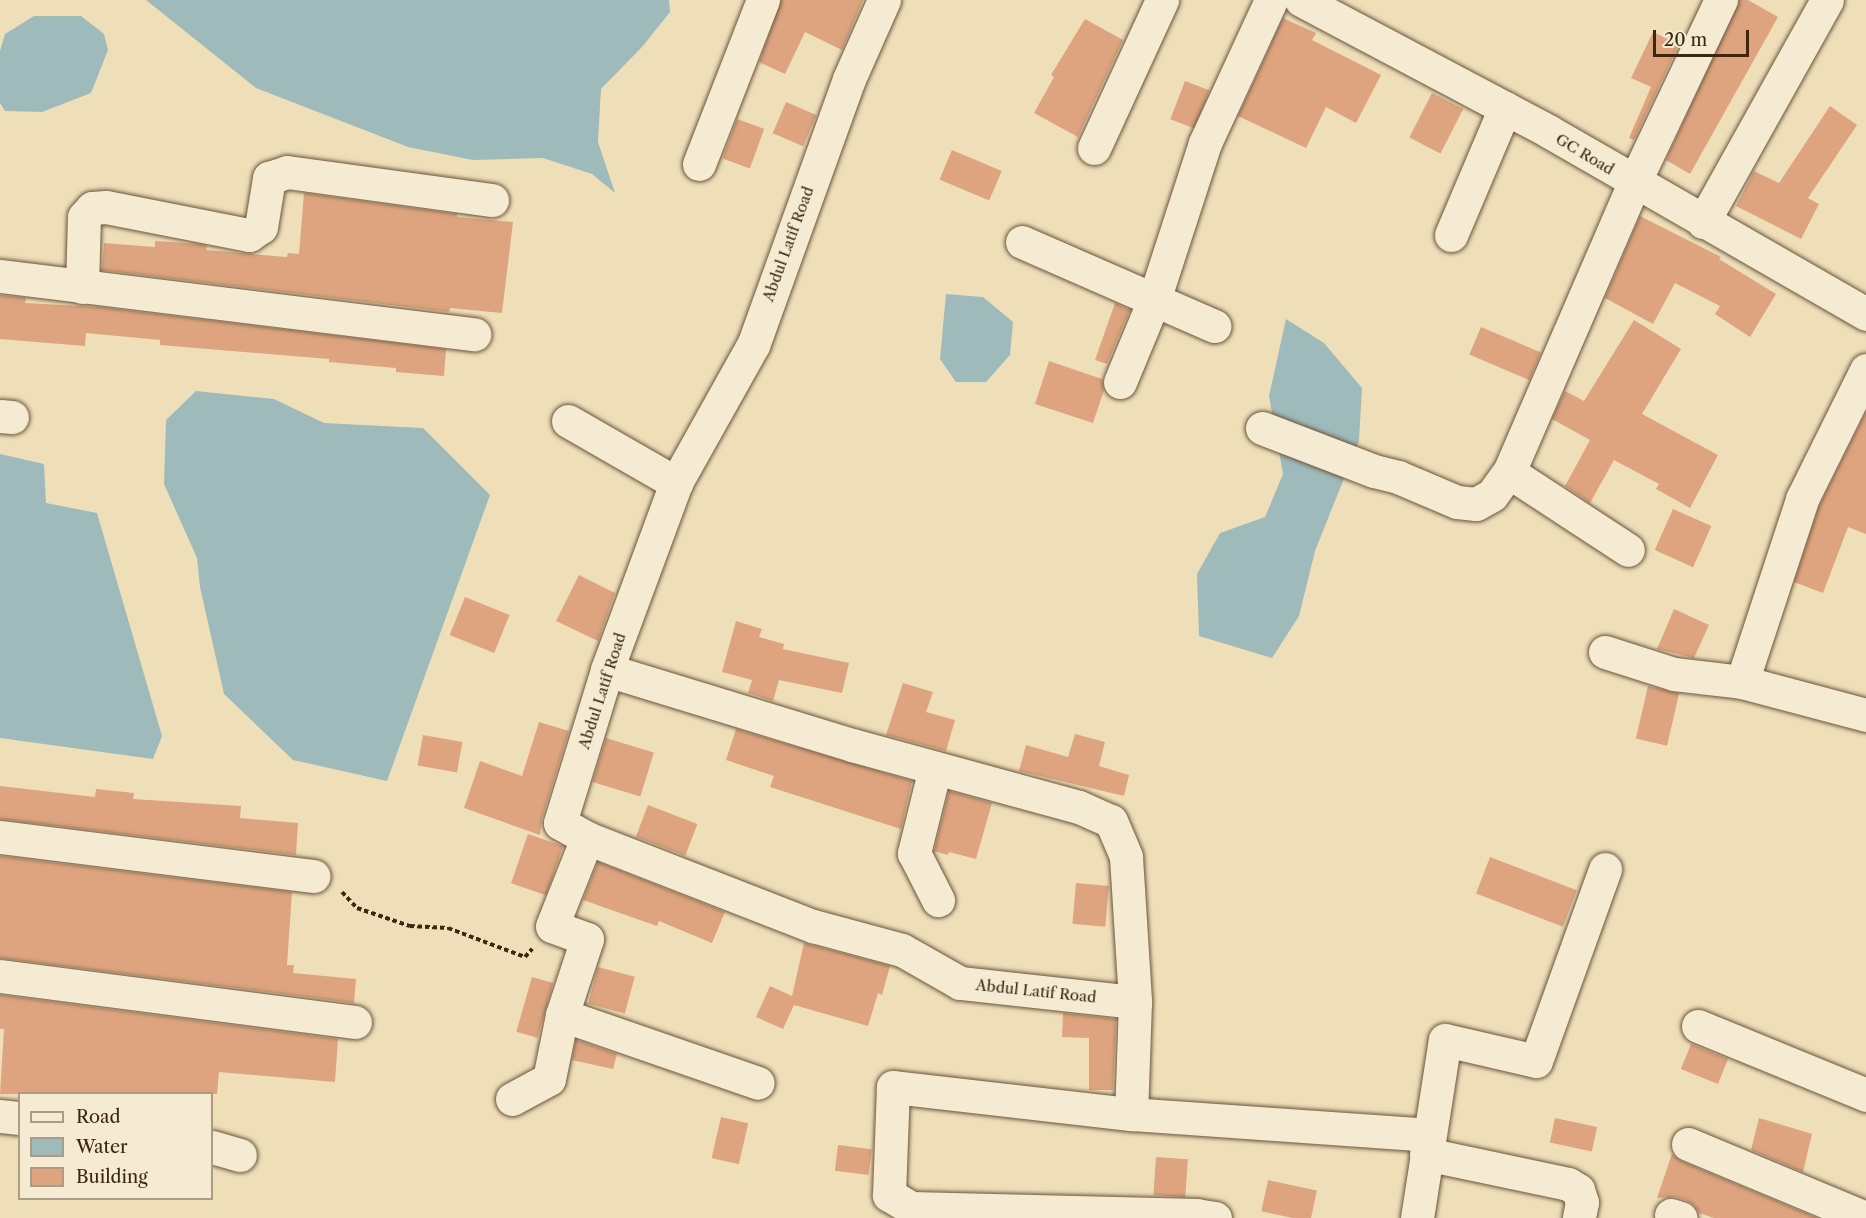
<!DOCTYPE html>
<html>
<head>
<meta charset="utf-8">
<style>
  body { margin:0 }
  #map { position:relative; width:1866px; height:1218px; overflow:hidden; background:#efdfb9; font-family:"Libre Caslon Text",serif }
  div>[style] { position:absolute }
  .water>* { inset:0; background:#9fbabb }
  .building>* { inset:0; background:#dea480; transform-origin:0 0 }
  .path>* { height:4px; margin-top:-2px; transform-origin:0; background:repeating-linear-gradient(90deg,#3e2711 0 4.5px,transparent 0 7.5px) }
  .roads { filter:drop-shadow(0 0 2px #6a553b) drop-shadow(0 0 2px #6a553b) }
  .minor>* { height:33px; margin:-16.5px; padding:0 16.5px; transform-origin:16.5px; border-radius:16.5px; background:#f5ead2 }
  span { translate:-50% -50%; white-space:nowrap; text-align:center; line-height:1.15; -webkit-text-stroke:5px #f5ead2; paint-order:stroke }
  .street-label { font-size:15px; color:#3e2711 }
  .legend { position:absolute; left:18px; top:1092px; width:195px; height:108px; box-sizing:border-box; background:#f5ead2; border:2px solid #ac9c85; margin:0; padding:8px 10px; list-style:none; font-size:18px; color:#3e2711 }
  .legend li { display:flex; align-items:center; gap:12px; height:30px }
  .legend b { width:30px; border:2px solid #ac9c85 }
  .scale { position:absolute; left:1653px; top:30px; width:96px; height:27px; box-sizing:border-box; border:3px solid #3e2711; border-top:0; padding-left:8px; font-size:18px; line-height:21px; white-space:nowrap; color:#3e2711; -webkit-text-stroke:4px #f5ead2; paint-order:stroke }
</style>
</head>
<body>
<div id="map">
  <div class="water">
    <div style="clip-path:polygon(146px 0,669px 0,670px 12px,642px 47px,601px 89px,598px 142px,615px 193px,592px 174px,543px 158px,473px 160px,408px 147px,256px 88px)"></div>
    <div style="clip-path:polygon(34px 16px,81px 16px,104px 34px,108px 50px,91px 93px,42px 112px,5px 111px,0 103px,0 51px,5px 34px)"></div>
    <div style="clip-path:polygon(946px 294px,983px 297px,1013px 322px,1010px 355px,986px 382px,956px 382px,940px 359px)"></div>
    <div style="clip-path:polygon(1286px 319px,1324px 343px,1362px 388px,1359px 441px,1315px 551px,1299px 616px,1272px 658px,1199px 636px,1197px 574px,1220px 533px,1265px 517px,1283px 474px,1269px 396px)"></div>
    <div style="clip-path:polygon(196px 391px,274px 399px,324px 423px,423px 428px,490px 495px,387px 781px,293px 760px,224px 694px,200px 587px,197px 558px,164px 484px,166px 420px)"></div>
    <div style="clip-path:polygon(0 454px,44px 464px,46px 503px,97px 513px,162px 736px,153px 759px,0 738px)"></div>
  </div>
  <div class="building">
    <div style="clip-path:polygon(781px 0,863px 0,842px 50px,805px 32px,785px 74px,759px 62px)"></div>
    <div style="clip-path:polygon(1739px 0,1748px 0,1778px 17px,1690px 174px,1666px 160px)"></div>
    <div style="clip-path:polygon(1283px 18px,1316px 33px,1312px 40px,1381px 75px,1356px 123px,1326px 107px,1306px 148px,1238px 116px)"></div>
    <div style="clip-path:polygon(1085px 19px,1123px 40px,1078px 137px,1034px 113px,1054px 77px,1051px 75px)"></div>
    <div style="clip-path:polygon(1653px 32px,1679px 44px,1634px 140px,1629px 138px,1651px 87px,1631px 78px)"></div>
    <div style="left:1185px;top:81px;width:26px;height:41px;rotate:21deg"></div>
    <div style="left:1432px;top:93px;width:35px;height:50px;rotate:27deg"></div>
    <div style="left:786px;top:102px;width:33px;height:34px;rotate:23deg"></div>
    <div style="clip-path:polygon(1830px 106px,1857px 125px,1808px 198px,1819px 204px,1801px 239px,1736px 206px,1754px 171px,1779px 183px)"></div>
    <div style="left:737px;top:119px;width:29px;height:42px;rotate:20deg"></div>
    <div style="left:952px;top:150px;width:54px;height:32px;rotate:23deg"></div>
    <div style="clip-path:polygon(304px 193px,457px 214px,457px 217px,513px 222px,502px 313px,450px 308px,449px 312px,102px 270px,104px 243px,155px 247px,155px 241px,200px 244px,207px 246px,206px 250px,287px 257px,288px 253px,299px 254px)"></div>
    <div style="clip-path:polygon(1640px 216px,1721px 257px,1719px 259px,1776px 294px,1750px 337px,1715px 314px,1720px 306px,1675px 283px,1653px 324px,1605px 298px)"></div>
    <div style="clip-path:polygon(0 295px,26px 298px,25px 303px,99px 307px,446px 349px,444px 376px,396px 372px,396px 368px,329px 362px,329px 359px,160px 345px,160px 340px,86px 333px,85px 346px,0 339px)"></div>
    <div style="clip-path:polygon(1115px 303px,1130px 310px,1107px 364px,1095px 360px)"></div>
    <div style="clip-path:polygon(1634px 320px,1681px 349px,1642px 414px,1718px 455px,1690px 508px,1656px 489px,1659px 484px,1614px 460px,1590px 503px,1565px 486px,1590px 440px,1552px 419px,1565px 391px,1584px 401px)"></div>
    <div style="left:1481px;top:327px;width:65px;height:30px;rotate:23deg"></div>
    <div style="clip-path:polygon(1049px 361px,1102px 379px,1104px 390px,1093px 423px,1035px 404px)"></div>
    <div style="clip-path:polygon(1866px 412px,1866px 534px,1848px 527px,1823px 593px,1794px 582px,1819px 506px)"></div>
    <div style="left:1673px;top:509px;width:42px;height:45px;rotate:24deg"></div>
    <div style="clip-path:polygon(579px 575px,615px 593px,598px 641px,556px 621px)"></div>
    <div style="left:465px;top:597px;width:48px;height:41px;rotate:22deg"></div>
    <div style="clip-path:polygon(1674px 609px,1709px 625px,1694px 658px,1657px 649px)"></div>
    <div style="clip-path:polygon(736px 621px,762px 629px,759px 637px,784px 644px,783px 649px,849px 663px,842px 693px,779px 680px,773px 701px,748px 693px,752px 680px,722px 672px)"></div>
    <div style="clip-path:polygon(903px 683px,933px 692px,926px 712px,955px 720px,946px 751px,886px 735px)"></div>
    <div style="left:1648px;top:686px;width:32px;height:54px;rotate:13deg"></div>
    <div style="clip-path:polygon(539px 722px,569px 731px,542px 818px,540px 835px,464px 808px,480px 761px,522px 776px)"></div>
    <div style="clip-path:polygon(736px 729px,912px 781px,901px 829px,770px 787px,774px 776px,726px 760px)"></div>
    <div style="clip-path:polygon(1075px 734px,1105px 742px,1099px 766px,1129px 775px,1124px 796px,1019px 771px,1026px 745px,1068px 757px)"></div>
    <div style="left:423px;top:735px;width:40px;height:31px;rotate:10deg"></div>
    <div style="left:606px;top:738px;width:50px;height:46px;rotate:17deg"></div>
    <div style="clip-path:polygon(0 786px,95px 797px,96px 789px,134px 793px,133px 799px,241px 806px,240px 818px,298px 823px,296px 855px,0 819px)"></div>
    <div style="clip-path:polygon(949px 791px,992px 803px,976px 859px,949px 852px,948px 855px,934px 851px)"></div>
    <div style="left:648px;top:805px;width:53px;height:34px;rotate:21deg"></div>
    <div style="left:528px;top:834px;width:37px;height:52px;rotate:19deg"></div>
    <div style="clip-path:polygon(0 856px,292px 892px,287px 965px,294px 965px,293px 973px,356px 979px,354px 1003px,0 958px)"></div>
    <div style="left:1490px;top:857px;width:93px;height:39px;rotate:21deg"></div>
    <div style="clip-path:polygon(598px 862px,725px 912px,712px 943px,659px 921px,657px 926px,583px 900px)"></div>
    <div style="left:1076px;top:883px;width:33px;height:41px;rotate:5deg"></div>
    <div style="clip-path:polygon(804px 943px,890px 966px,882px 995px,878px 993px,868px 1026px,794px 1005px,783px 1029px,756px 1017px,770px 986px,792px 996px)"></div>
    <div style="left:598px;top:967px;width:38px;height:38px;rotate:15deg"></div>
    <div style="left:532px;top:977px;width:22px;height:57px;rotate:16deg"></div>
    <div style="clip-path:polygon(0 995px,338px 1039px,335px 1082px,219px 1072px,217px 1094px,0 1094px,4px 1029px,0 1029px)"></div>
    <div style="clip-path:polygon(1063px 1013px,1116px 1019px,1113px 1090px,1089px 1090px,1089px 1038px,1062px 1037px)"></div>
    <div style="clip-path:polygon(576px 1040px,617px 1054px,613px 1069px,572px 1060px)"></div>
    <div style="left:1691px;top:1044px;width:40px;height:27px;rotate:22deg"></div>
    <div style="left:721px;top:1117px;width:28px;height:42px;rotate:13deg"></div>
    <div style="left:1555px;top:1118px;width:43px;height:25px;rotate:12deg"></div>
    <div style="clip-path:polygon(1759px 1118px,1812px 1134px,1803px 1172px,1751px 1150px)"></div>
    <div style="left:838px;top:1145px;width:34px;height:26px;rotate:7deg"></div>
    <div style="clip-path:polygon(1672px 1154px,1681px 1161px,1817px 1218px,1714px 1218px,1699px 1213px,1694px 1205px,1686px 1200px,1676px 1197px,1657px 1198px)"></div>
    <div style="left:1156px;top:1157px;width:32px;height:38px;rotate:4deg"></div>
    <div style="left:1268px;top:1180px;width:50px;height:32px;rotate:12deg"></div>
  </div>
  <div class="path">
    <div style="left:342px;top:892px;width:22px;rotate:47deg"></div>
    <div style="left:357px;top:908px;width:56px;rotate:18.8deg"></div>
    <div style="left:410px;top:926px;width:38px;rotate:3deg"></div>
    <div style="left:448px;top:928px;width:82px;rotate:20.6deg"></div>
    <div style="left:525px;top:957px;width:11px;rotate:-49deg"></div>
  </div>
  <div class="roads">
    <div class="minor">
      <div style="left:884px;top:0;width:86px;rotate:113.9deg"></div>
      <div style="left:849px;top:79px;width:283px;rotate:109.8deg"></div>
      <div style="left:753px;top:345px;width:158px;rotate:119.2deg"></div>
      <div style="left:676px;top:483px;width:199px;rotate:110.3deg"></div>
      <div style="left:607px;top:670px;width:160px;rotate:107.1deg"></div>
      <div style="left:560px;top:823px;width:31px;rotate:29deg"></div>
      <div style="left:587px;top:838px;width:243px;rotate:21.3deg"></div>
      <div style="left:813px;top:926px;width:92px;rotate:15.1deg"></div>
      <div style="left:902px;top:950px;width:67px;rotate:29.6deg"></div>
      <div style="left:960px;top:983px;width:176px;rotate:6.2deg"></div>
      <div style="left:1301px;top:0;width:280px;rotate:27.9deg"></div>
      <div style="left:1548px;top:131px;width:367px;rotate:29.9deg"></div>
      <div style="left:1094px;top:148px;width:163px;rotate:-65.3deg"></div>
      <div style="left:699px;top:164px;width:176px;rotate:-68.7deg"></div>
      <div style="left:1703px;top:222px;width:254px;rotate:-60.8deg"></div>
      <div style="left:1451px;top:235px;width:138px;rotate:-67deg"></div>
      <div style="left:1022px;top:242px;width:210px;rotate:23.6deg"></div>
      <div style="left:0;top:276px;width:478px;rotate:7deg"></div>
      <div style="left:82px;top:287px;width:70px;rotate:-88.4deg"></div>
      <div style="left:84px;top:217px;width:12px;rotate:-48deg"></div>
      <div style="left:92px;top:208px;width:14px;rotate:-4deg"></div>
      <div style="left:106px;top:207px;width:146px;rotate:11.1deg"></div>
      <div style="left:249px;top:235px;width:14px;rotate:-34deg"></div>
      <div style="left:261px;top:227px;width:50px;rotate:-80.7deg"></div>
      <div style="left:269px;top:178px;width:19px;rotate:-18deg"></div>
      <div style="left:287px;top:172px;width:207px;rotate:7.8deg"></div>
      <div style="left:1120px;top:382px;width:89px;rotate:-67.5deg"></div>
      <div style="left:1154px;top:300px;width:165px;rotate:-72deg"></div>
      <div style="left:1205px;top:143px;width:157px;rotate:-65.2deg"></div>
      <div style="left:0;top:416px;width:12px;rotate:5deg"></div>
      <div style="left:568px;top:421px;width:125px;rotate:29.9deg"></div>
      <div style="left:1262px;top:428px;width:120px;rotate:21deg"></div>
      <div style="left:1374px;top:471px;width:25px;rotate:14deg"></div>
      <div style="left:1398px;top:477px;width:64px;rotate:23deg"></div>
      <div style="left:1457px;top:502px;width:19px;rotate:6deg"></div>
      <div style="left:1476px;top:504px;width:18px;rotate:-29deg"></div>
      <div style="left:1492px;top:495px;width:29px;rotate:-54deg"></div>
      <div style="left:1509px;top:472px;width:315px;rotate:-66.6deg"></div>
      <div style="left:1634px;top:183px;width:203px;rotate:-64.6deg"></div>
      <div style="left:1509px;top:472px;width:142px;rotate:33.2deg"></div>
      <div style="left:1605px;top:652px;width:72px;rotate:17.7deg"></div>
      <div style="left:1674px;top:674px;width:68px;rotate:6.7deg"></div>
      <div style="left:1742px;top:682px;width:128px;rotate:14.9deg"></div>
      <div style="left:607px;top:670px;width:256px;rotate:17deg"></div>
      <div style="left:852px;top:745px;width:235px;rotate:15.3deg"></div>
      <div style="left:1079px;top:807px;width:35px;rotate:24deg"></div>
      <div style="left:1111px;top:821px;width:39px;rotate:67deg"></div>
      <div style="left:1126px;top:857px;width:145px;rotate:86.4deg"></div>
      <div style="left:1135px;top:1002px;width:112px;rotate:92deg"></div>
      <div style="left:1742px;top:682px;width:193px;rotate:-71.8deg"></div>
      <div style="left:1802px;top:499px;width:144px;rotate:-63.6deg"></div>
      <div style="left:935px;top:768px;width:88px;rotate:103.9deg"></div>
      <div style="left:914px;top:853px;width:53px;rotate:62.9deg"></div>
      <div style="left:0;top:837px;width:316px;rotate:7.1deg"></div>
      <div style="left:0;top:976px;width:358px;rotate:7.4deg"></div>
      <div style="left:562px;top:1015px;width:207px;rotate:19.1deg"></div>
      <div style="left:1698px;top:1026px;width:182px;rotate:22.3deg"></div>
      <div style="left:512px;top:1099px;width:42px;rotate:-28.4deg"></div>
      <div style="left:549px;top:1079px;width:65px;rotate:-78.5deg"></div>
      <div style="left:562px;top:1015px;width:80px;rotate:-71.8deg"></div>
      <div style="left:587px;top:939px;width:37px;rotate:-160deg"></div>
      <div style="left:552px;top:926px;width:95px;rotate:-68.3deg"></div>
      <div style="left:0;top:1116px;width:20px;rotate:6deg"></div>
      <div style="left:1688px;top:1144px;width:193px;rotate:22.6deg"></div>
      <div style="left:212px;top:1147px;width:29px;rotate:16deg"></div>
      <div style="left:1426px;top:1154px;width:145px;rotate:11.9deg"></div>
      <div style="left:1568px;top:1184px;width:12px;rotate:31deg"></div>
      <div style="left:1578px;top:1190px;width:13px;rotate:72deg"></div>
      <div style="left:1582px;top:1202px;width:16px;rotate:101deg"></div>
      <div style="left:1671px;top:1215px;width:10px;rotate:17deg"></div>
      <div style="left:1215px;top:1218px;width:18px;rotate:-171deg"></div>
      <div style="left:1197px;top:1215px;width:286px;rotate:-178.6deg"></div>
      <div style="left:911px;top:1208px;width:26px;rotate:-149deg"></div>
      <div style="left:889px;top:1195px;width:108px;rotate:-87.9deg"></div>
      <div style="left:893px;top:1087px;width:240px;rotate:6.5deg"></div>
      <div style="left:1131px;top:1114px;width:299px;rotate:4deg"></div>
      <div style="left:1417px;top:1218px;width:180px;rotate:-81.1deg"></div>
      <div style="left:1445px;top:1040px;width:93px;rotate:13deg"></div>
      <div style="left:1536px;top:1061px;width:204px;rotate:-70.2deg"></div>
    </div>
  </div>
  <div class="street-label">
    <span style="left:1585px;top:154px;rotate:31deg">GC Road</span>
    <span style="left:788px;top:244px;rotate:-70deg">Abdul Latif Road</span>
    <span style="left:602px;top:691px;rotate:-72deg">Abdul Latif Road</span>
    <span style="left:1036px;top:991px;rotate:6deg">Abdul Latif Road</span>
  </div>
  <ul class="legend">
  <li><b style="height:8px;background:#f5ead2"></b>Road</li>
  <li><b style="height:16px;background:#9fbabb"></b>Water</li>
  <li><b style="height:16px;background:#dea480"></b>Building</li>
  </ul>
  <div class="scale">20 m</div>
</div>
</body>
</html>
